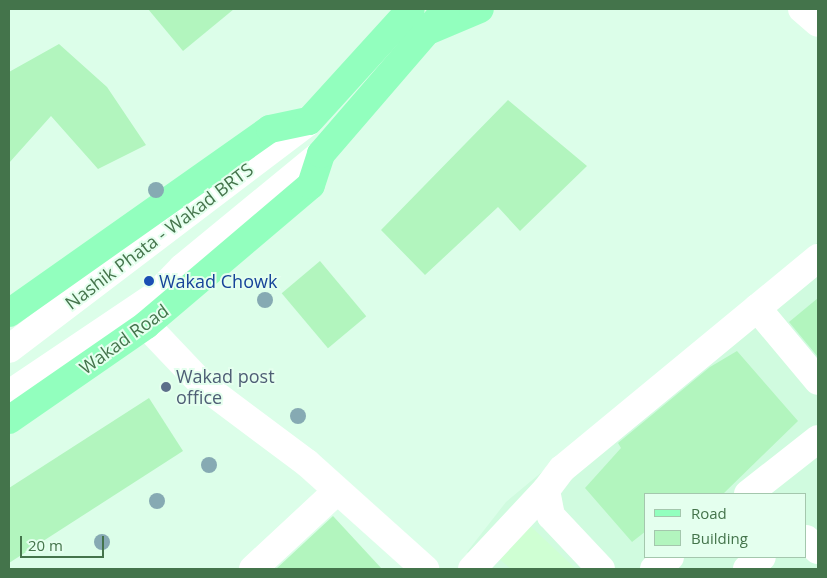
<!DOCTYPE html>
<html>
<head>
<meta charset="utf-8">
<style>
  body { margin:0 }
  #map { position:relative; width:827px; height:578px; overflow:hidden; background:#dcfee9; font-family:"Open Sans",sans-serif }
  div>[style] { position:absolute }
  .residential>* { inset:0; background:#d0fbdf }
  .commercial>* { inset:0; background:#cfffd3 }
  .building>* { inset:0; background:#b2f5be; transform-origin:0 0 }
  .minor>* { height:28px; margin:-14px; padding:0 14px; transform-origin:14px; border-radius:14px; background:#fff }
  .major>* { height:28px; margin:-14px; padding:0 14px; transform-origin:14px; border-radius:14px; background:#92ffbe }
  .trees>* { width:16px; height:16px; margin:-8px; border-radius:50%; background:#86aab3 }
  .dots>* { width:14px; height:14px; translate:-50% -50%; box-sizing:border-box; border:2px solid #e4ffee; border-radius:50% }
  span { translate:-50% -50%; white-space:nowrap; text-align:center; line-height:1.15; -webkit-text-stroke:4px #e4ffee; paint-order:stroke }
  .street-label { font-size:18px; color:#44744b }
  .transit-label { font-size:18px; color:#164399 }
  .left { translate:0 -50%; text-align:left }
  .service-label { font-size:18px; color:#4e5e75 }
  .frame { position:absolute; inset:0; border:10px solid #44744b; pointer-events:none }
  .legend { position:absolute; left:644px; top:493px; width:162px; height:65px; box-sizing:border-box; background:#e4ffee; border:1px solid #a4c7ad; margin:0; padding:6px 9px; list-style:none; font-size:15px; color:#44744b }
  .legend li { display:flex; align-items:center; gap:10px; height:25px }
  .legend b { width:25px; border:1px solid #a4c7ad }
  .scale { position:absolute; left:20px; top:536px; width:84px; height:22px; box-sizing:border-box; border:2px solid #44744b; border-top:0; padding-left:6px; font-size:15px; line-height:18px; white-space:nowrap; color:#44744b; -webkit-text-stroke:4px #e4ffee; paint-order:stroke }
</style>
</head>
<body>
<div id="map">
  <div class="residential">
    <div style="clip-path:polygon(evenodd,818px 242px,818px 569px,487px 569px,467px 552px,506px 502px,818px 242px,646px 494px,806px 494px,806px 557px,646px 557px,646px 494px)"></div>
  </div>
  <div class="commercial">
    <div style="clip-path:polygon(525px 521px,576px 569px,511px 569px,497px 557px)"></div>
  </div>
  <div class="building">
    <div style="clip-path:polygon(148px 9px,234px 9px,183px 51px)"></div>
    <div style="clip-path:polygon(59px 44px,107px 87px,146px 145px,98px 169px,51px 116px,9px 163px,9px 72px)"></div>
    <div style="clip-path:polygon(508px 100px,587px 166px,520px 231px,498px 207px,425px 275px,381px 230px)"></div>
    <div style="left:320px;top:261px;width:72px;height:50px;rotate:50deg"></div>
    <div style="clip-path:polygon(818px 298px,818px 357px,789px 322px)"></div>
    <div style="clip-path:polygon(737px 351px,798px 421px,723px 494px,646px 494px,646px 531px,632px 542px,585px 488px,621px 448px,618px 443px,710px 367px)"></div>
    <div style="clip-path:polygon(149px 398px,183px 451px,9px 563px,9px 488px)"></div>
    <div style="clip-path:polygon(333px 516px,382px 569px,276px 569px)"></div>
  </div>
  <div class="minor">
    <div style="left:802px;top:9px;width:21px;rotate:41deg"></div>
    <div style="left:757px;top:308px;width:95px;rotate:50.1deg"></div>
    <div style="left:146px;top:325px;width:84px;rotate:46.4deg"></div>
    <div style="left:204px;top:386px;width:129px;rotate:36.8deg"></div>
    <div style="left:307px;top:463px;width:159px;rotate:41.9deg"></div>
    <div style="left:9px;top:349px;width:377px;rotate:-37.2deg"></div>
    <div style="left:9px;top:394px;width:176px;rotate:-33.9deg"></div>
    <div style="left:155px;top:296px;width:39px;rotate:-46deg"></div>
    <div style="left:182px;top:268px;width:180px;rotate:-39.4deg"></div>
    <div style="left:748px;top:494px;width:89px;rotate:-38.2deg"></div>
    <div style="left:806px;top:539px;width:16px;rotate:43deg"></div>
    <div style="left:253px;top:569px;width:113px;rotate:-42.9deg"></div>
    <div style="left:472px;top:569px;width:108px;rotate:-46.9deg"></div>
    <div style="left:601px;top:569px;width:73px;rotate:-133.3deg"></div>
    <div style="left:551px;top:516px;width:26px;rotate:-101deg"></div>
    <div style="left:546px;top:490px;width:26px;rotate:-53deg"></div>
    <div style="left:562px;top:469px;width:332px;rotate:-39.5deg"></div>
    <div style="left:654px;top:569px;width:20px;rotate:-37deg"></div>
    <div style="left:747px;top:569px;width:19px;rotate:-39deg"></div>
  </div>
  <div class="major">
    <div style="left:430px;top:30px;width:54px;rotate:-22.8deg"></div>
    <div style="left:9px;top:313px;width:319px;rotate:-35.2deg"></div>
    <div style="left:270px;top:129px;width:40px;rotate:-12deg"></div>
    <div style="left:309px;top:121px;width:151px;rotate:-47.7deg"></div>
    <div style="left:9px;top:420px;width:167px;rotate:-34.7deg"></div>
    <div style="left:146px;top:325px;width:216px;rotate:-40.3deg"></div>
    <div style="left:311px;top:185px;width:33px;rotate:-72deg"></div>
    <div style="left:321px;top:154px;width:191px;rotate:-49.2deg"></div>
  </div>
  <div class="trees">
    <div style="left:156px;top:190px"></div>
    <div style="left:265px;top:300px"></div>
    <div style="left:298px;top:416px"></div>
    <div style="left:209px;top:465px"></div>
    <div style="left:157px;top:501px"></div>
    <div style="left:102px;top:542px"></div>
  </div>
  <div class="dots">
    <div style="left:149px;top:281px;background:#1a4fb4"></div>
    <div style="left:166px;top:387px;background:#5c6f8a"></div>
  </div>
  <div class="street-label">
    <span style="left:159px;top:236px;rotate:-37deg">Nashik Phata - Wakad BRTS</span>
    <span style="left:124px;top:339px;rotate:-36deg">Wakad Road</span>
  </div>
  <div class="transit-label">
    <span class="left" style="left:159px;top:281px">Wakad Chowk</span>
  </div>
  <div class="service-label">
    <span class="left" style="left:176px;top:387px">Wakad post<br>office</span>
  </div>
  <div class="frame"></div>
  <ul class="legend">
  <li><b style="height:6px;background:#92ffbe"></b>Road</li>
  <li><b style="height:14px;background:#b2f5be"></b>Building</li>
  </ul>
  <div class="scale">20 m</div>
</div>
</body>
</html>
